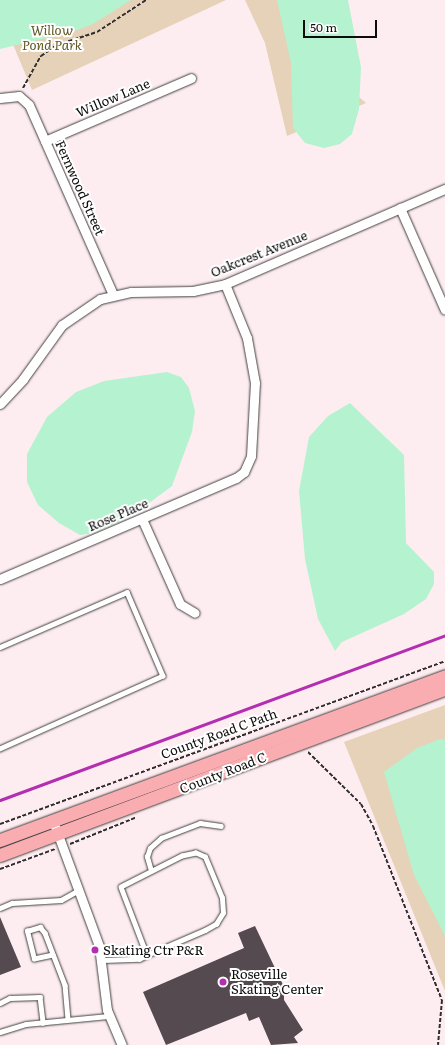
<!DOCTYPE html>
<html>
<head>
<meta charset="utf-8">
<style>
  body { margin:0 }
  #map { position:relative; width:445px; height:1045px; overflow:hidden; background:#feedf0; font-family:Literata,serif }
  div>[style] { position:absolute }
  .green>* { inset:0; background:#e6d1b9 }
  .water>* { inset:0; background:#b5f2cf }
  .building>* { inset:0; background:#544a50 }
  .path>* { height:2px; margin-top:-1px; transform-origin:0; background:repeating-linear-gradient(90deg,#2e2e2e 0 4px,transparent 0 6px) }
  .roads { filter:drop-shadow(0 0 1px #3f3f3f) drop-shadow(0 0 1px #3f3f3f) }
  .service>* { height:4.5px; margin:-2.25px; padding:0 2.25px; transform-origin:2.25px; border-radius:2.25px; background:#fff }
  .minor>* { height:9px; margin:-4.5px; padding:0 4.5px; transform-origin:4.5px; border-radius:4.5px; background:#fff }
  .secondary>* { height:13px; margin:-6.5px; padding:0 6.5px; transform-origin:6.5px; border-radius:6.5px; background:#f9adb1 }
  .rail>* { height:3px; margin:-1.5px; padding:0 1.5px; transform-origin:1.5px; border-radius:1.5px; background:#b32eb1 }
  .dots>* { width:11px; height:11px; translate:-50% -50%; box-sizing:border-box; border:2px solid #fff; border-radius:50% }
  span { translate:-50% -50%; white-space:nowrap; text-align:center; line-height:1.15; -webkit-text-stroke:4px #fff; paint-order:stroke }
  .park-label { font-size:13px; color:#5f5622; font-style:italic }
  .street-label { font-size:13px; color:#0c0c0c }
  .poi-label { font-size:13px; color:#0c0c0c }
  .left { translate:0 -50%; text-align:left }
  .scale { position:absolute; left:303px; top:20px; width:74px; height:18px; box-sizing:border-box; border:2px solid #0c0c0c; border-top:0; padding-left:5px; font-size:12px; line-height:14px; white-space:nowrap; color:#0c0c0c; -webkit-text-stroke:3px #fff; paint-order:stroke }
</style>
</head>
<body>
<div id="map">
  <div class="green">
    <div style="clip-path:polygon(0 0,226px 0,32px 90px,0 13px)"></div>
    <div style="clip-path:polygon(245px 0,304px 0,334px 76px,366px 103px,287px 136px,265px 43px)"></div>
    <div style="clip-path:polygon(445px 705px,445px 991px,344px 742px)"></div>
  </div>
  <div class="water">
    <div style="clip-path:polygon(0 0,131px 0,93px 24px,72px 32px,0 49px)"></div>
    <div style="clip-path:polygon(277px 0,348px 0,361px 67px,359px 109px,352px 134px,340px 144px,324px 148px,305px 143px,293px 128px,291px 63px)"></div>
    <div style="clip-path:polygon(167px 372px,181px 377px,189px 388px,195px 411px,192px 432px,172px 486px,129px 518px,93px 533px,80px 535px,59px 523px,38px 505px,27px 482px,27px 454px,47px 417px,76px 392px,104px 381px)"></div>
    <div style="clip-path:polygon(350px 403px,404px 455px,406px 543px,434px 572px,434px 584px,426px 599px,404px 614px,342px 642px,335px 651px,318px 619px,305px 559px,299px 491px,309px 437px,328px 416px)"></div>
    <div style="clip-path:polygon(440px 739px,445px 740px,445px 936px,414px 875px,384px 772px,417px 748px)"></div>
  </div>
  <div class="building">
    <div style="clip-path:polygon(0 917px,21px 967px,0 975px)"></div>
    <div style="clip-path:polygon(255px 926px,284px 987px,284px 1000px,303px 1030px,294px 1037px,298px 1043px,271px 1045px,259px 1017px,249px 1021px,246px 1013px,166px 1045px,143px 992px,244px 948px,238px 933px)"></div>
  </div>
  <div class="path">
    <div style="left:23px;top:88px;width:37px;rotate:-61deg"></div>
    <div style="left:41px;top:56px;width:19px;rotate:-35deg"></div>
    <div style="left:57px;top:45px;width:42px;rotate:-18deg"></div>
    <div style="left:97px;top:32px;width:59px;rotate:-33.1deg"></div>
    <div style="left:308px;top:752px;width:74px;rotate:44.5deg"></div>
    <div style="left:361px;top:804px;width:25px;rotate:61deg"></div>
    <div style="left:373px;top:826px;width:187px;rotate:68.4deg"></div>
    <div style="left:442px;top:1000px;width:45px;rotate:95.1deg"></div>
    <div style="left:0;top:824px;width:474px;rotate:-20.1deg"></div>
    <div style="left:70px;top:844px;width:72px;rotate:-21.9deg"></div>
    <div style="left:0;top:869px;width:59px;rotate:-20deg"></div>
  </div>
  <div class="roads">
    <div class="service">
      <div style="left:0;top:647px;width:138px;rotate:-23.4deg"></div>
      <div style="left:127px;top:592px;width:91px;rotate:66.8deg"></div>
      <div style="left:163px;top:676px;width:179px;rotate:155.9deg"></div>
      <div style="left:151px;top:871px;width:15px;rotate:-106deg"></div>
      <div style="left:147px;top:857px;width:9px;rotate:-72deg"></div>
      <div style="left:150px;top:848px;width:15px;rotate:-42deg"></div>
      <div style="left:161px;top:838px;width:42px;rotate:-21deg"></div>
      <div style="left:200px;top:823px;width:21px;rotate:8deg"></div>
      <div style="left:0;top:908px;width:13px;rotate:-23deg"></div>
      <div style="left:12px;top:903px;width:49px;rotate:-3.5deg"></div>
      <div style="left:61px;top:900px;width:21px;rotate:-29deg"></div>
      <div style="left:53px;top:955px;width:19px;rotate:168deg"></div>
      <div style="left:34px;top:959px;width:29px;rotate:-104deg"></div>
      <div style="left:27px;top:931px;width:14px;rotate:-17deg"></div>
      <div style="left:40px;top:927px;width:8px;rotate:50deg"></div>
      <div style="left:45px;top:933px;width:56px;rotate:69deg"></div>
      <div style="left:65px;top:985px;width:34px;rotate:85deg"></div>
      <div style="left:103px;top:960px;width:36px;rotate:-2deg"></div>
      <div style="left:139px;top:959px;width:9px;rotate:-27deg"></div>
      <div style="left:147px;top:955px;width:63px;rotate:-23.3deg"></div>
      <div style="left:205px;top:930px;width:13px;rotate:-29deg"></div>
      <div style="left:216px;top:924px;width:13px;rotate:-58deg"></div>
      <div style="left:223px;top:913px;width:15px;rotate:-94deg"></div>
      <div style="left:222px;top:898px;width:44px;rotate:-112.5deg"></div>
      <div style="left:205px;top:857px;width:10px;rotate:-156deg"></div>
      <div style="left:196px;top:853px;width:14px;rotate:168deg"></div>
      <div style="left:182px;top:856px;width:68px;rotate:153.1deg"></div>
      <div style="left:121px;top:887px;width:73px;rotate:69.1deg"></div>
      <div style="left:0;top:1003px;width:11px;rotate:-27deg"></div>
      <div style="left:10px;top:998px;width:30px;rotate:-2deg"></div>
      <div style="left:40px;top:997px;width:26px;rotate:83deg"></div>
      <div style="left:0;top:1032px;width:27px;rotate:-17deg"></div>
      <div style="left:26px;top:1024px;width:82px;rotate:-5.6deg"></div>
    </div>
    <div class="minor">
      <div style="left:0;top:98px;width:19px;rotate:-6deg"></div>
      <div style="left:19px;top:96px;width:13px;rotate:42deg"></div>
      <div style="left:29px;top:105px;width:208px;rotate:66.1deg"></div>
      <div style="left:45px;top:141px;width:159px;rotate:-23.3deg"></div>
      <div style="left:400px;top:208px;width:111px;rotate:66.2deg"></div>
      <div style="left:0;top:404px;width:34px;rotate:-47deg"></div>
      <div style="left:23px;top:379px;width:67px;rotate:-54.2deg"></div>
      <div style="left:62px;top:325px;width:46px;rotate:-34.4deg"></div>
      <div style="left:100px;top:299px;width:32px;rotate:-13deg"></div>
      <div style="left:131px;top:292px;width:62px;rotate:-0.9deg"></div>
      <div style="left:193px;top:291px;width:33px;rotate:-12deg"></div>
      <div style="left:225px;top:284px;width:240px;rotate:-23.4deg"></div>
      <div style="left:142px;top:519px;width:93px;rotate:65.9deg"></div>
      <div style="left:180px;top:604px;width:17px;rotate:31deg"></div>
      <div style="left:0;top:579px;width:257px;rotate:-23.2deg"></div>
      <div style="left:236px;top:478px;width:10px;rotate:-37deg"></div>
      <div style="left:244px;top:472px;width:17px;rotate:-66deg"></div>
      <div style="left:251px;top:456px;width:73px;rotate:-86.9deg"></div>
      <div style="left:255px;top:383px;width:46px;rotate:-100.1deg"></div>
      <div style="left:247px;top:338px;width:58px;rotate:-112.2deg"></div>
      <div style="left:53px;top:821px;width:133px;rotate:69.8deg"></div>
      <div style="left:99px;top:946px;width:64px;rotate:82.9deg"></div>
      <div style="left:107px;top:1010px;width:38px;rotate:67deg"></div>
    </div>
    <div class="secondary">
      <div style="left:0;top:840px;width:474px;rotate:-20.2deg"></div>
      <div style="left:0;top:855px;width:475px;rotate:-20.5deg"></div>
    </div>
  </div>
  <div class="rail">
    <div style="left:0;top:800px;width:475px;rotate:-20.3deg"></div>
  </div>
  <div class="dots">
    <div style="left:95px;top:950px;background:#b32eb1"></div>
    <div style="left:223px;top:982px;background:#b32eb1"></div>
  </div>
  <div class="park-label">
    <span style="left:52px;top:38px">Willow<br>Pond Park</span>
  </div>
  <div class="street-label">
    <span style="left:113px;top:98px;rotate:-23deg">Willow Lane</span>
    <span style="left:80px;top:188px;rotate:66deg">Fernwood Street</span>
    <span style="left:259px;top:254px;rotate:-22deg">Oakcrest Avenue</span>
    <span style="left:118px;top:515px;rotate:-23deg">Rose Place</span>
    <span style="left:219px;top:734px;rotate:-20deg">County Road C Path</span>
    <span style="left:223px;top:773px;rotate:-21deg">County Road C</span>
  </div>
  <div class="poi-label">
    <span class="left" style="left:103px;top:950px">Skating Ctr P&amp;R</span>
    <span class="left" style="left:231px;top:982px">Roseville<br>Skating Center</span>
  </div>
  <div class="scale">50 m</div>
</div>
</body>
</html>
